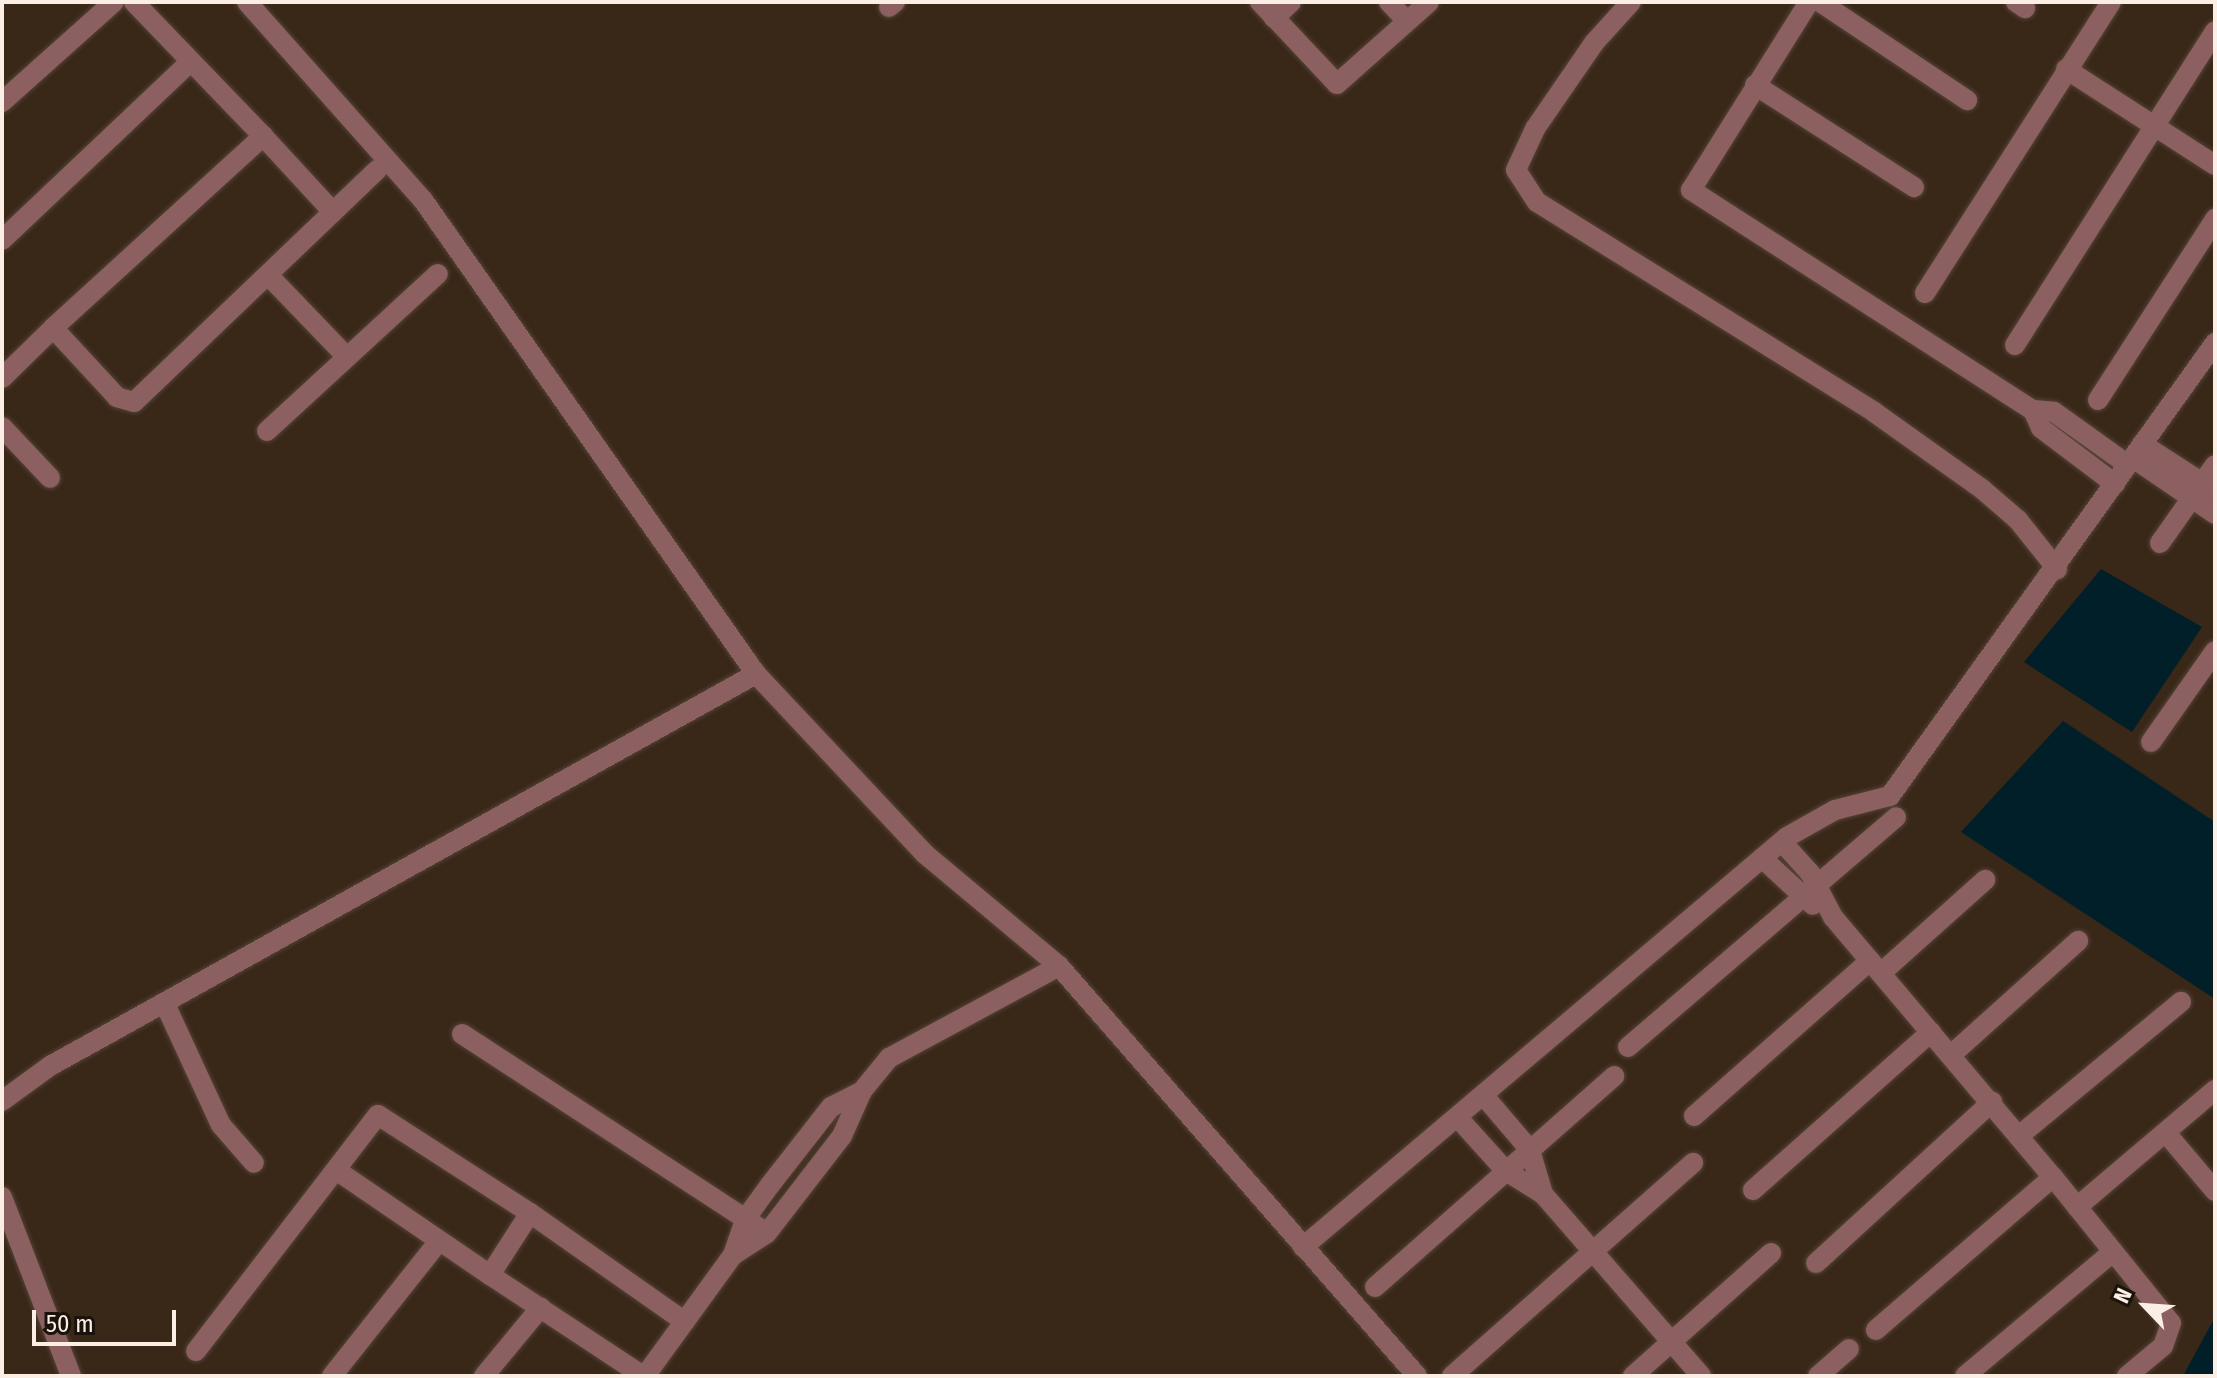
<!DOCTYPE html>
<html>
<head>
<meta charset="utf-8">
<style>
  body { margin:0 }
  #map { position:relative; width:2217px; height:1378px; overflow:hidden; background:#392718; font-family:"Fira Sans Condensed",sans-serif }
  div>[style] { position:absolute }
  .water>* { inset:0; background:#001f28 }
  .roads { filter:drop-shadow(0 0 2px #544335) drop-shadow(0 0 2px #544335) }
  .minor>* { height:20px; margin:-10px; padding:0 10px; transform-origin:10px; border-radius:10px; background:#8c6060 }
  span { translate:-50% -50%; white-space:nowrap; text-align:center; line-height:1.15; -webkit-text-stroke:8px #1a120b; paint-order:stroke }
  .frame { position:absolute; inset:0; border:4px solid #fbefe5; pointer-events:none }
  .north { position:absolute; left:2105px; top:1266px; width:80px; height:80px; -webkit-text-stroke:6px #1a120b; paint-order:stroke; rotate:295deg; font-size:22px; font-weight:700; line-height:32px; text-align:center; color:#fbefe5 }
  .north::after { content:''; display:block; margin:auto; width:28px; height:36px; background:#fbefe5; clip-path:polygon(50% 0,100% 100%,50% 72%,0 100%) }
  .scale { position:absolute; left:32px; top:1310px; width:144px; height:36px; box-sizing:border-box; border:4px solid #fbefe5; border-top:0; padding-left:10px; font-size:24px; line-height:28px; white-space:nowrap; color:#fbefe5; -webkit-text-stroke:6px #1a120b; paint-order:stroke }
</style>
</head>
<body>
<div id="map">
  <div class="water">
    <div style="clip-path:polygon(2101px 569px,2202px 627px,2132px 732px,2024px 662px)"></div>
    <div style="clip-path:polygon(2063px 721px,2215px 822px,2215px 999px,1961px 832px)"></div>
    <div style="clip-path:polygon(2215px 1317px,2215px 1376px,2183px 1376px)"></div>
  </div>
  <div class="roads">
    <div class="minor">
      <div style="left:134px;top:2px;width:186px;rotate:46.1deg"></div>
      <div style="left:263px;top:136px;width:103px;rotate:47.4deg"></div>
      <div style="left:333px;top:212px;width:275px;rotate:136.3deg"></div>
      <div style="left:134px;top:402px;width:18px;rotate:-164deg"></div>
      <div style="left:117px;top:397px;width:94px;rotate:-132.8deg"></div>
      <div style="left:53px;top:328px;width:285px;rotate:-42.4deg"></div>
      <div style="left:247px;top:2px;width:265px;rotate:48.4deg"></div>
      <div style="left:423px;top:200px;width:579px;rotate:54.91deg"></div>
      <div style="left:756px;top:674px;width:247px;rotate:46.8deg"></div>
      <div style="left:925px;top:854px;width:175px;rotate:39.9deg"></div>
      <div style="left:1059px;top:966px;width:544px;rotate:48.87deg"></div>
      <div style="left:1260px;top:2px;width:112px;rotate:46.8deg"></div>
      <div style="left:1337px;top:84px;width:123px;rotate:-41.7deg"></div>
      <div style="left:1389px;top:2px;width:26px;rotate:47deg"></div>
      <div style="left:1631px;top:2px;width:55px;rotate:132.1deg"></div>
      <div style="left:1594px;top:43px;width:104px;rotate:124.5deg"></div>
      <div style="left:1535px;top:129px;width:45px;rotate:114.9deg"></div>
      <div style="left:1516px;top:170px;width:38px;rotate:57deg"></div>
      <div style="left:1537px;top:202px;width:397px;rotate:31.9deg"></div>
      <div style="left:1874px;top:412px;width:133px;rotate:35.5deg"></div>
      <div style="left:1982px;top:489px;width:48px;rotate:40.7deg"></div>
      <div style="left:2018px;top:520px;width:63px;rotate:51.5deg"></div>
      <div style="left:1809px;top:2px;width:222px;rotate:122.1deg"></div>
      <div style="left:1691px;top:190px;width:407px;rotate:32.8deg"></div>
      <div style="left:1820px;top:2px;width:177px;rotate:33.7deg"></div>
      <div style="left:2016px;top:2px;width:11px;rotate:34deg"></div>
      <div style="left:889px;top:7px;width:8px;rotate:-40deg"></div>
      <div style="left:1274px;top:18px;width:23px;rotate:-43deg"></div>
      <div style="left:2066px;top:69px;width:177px;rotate:32.8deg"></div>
      <div style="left:1755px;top:85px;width:189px;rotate:32.7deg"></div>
      <div style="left:2px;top:102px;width:150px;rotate:-41.8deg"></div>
      <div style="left:333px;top:212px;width:61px;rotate:-43.7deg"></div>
      <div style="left:2px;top:240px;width:260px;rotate:-43.4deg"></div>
      <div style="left:268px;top:275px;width:114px;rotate:46.1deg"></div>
      <div style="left:1925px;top:293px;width:345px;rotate:-57.4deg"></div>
      <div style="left:2015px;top:345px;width:372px;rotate:-57.5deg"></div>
      <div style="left:2px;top:378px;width:71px;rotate:-44.4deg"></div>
      <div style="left:2098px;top:400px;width:216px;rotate:-57.1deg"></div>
      <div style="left:2px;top:427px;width:70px;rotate:46.7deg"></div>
      <div style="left:267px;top:431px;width:232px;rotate:-42.6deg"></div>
      <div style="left:2142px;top:444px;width:87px;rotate:32.8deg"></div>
      <div style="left:2133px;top:458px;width:99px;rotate:34.3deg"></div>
      <div style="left:2115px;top:484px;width:93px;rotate:-142.9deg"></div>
      <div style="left:2041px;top:428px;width:20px;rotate:-114deg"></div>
      <div style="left:2033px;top:410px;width:21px;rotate:5deg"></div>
      <div style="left:2054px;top:412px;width:91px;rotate:35.6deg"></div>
      <div style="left:2160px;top:543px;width:95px;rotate:-54.8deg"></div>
      <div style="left:2151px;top:742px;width:111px;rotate:-54.9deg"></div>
      <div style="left:1782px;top:842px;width:42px;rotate:47.9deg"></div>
      <div style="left:1810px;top:873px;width:50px;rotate:62.4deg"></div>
      <div style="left:1833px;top:917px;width:341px;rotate:49.8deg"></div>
      <div style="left:2053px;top:1177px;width:234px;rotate:139.2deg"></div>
      <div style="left:1762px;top:858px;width:69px;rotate:42.7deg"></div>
      <div style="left:1881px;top:973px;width:140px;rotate:-41.8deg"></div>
      <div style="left:165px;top:1004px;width:133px;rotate:65.2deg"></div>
      <div style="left:221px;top:1125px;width:50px;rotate:49deg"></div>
      <div style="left:462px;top:1034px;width:364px;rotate:33.1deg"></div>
      <div style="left:1628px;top:1047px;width:353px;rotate:-40.6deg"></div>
      <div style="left:1951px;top:1055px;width:171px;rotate:-41.9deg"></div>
      <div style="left:1484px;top:1096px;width:71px;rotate:49.6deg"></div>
      <div style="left:1530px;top:1150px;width:46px;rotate:73.5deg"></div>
      <div style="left:2px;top:1101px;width:59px;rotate:-36.1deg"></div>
      <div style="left:50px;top:1066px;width:808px;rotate:-29.04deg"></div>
      <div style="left:1694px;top:1116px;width:235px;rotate:-41.4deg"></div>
      <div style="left:1459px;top:1119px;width:70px;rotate:47.9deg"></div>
      <div style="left:1506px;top:1171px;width:44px;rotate:31.9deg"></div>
      <div style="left:1543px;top:1194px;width:241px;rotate:49deg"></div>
      <div style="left:2166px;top:1133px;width:76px;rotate:49.8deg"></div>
      <div style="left:2020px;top:1135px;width:209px;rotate:-39.6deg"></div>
      <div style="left:339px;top:1172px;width:183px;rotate:34.3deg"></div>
      <div style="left:2053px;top:1177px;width:188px;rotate:51.1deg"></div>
      <div style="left:2171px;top:1323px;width:24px;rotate:109deg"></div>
      <div style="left:2163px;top:1346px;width:47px;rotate:140.2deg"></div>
      <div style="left:1753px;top:1190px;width:238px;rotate:-41.6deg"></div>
      <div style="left:2px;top:1197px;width:192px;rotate:68.9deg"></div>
      <div style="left:2077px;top:1207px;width:181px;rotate:-40.3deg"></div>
      <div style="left:530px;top:1213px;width:189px;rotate:35.1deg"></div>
      <div style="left:1303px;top:1247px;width:634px;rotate:-40.27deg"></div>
      <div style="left:1787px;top:837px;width:55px;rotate:-29.4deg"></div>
      <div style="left:1835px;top:810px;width:57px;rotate:-14.3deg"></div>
      <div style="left:1890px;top:796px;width:558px;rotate:-54.34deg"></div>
      <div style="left:733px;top:1255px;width:40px;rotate:-32.9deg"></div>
      <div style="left:767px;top:1233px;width:123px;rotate:-52.3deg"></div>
      <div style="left:842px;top:1136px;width:49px;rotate:-66deg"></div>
      <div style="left:862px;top:1091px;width:43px;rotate:-50.7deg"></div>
      <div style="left:889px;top:1058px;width:193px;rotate:-28.4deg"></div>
      <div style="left:1816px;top:1263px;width:239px;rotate:-42.5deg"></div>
      <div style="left:1375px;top:1287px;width:319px;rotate:-41.4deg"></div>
      <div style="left:196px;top:1351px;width:298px;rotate:-52.4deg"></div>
      <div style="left:378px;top:1115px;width:181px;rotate:32.8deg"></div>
      <div style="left:530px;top:1213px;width:74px;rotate:122.8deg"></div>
      <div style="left:490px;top:1275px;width:183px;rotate:33.4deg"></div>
      <div style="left:332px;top:1376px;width:172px;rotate:-51.6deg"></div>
      <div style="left:484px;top:1376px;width:89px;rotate:-50.4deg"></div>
      <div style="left:645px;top:1376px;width:150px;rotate:-54deg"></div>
      <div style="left:733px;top:1255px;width:39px;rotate:-71deg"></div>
      <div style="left:746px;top:1218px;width:41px;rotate:-54deg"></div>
      <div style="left:770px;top:1185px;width:99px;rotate:-52deg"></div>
      <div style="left:831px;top:1107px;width:35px;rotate:-27deg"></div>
      <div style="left:1452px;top:1376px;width:322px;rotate:-41.5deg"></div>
      <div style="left:1633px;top:1376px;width:185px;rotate:-41.7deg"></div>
      <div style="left:1818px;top:1376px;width:41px;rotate:-41.1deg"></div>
      <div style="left:1965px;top:1376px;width:193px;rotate:-40deg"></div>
    </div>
  </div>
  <div class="frame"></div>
  <div class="north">N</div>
  <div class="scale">50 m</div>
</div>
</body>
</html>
